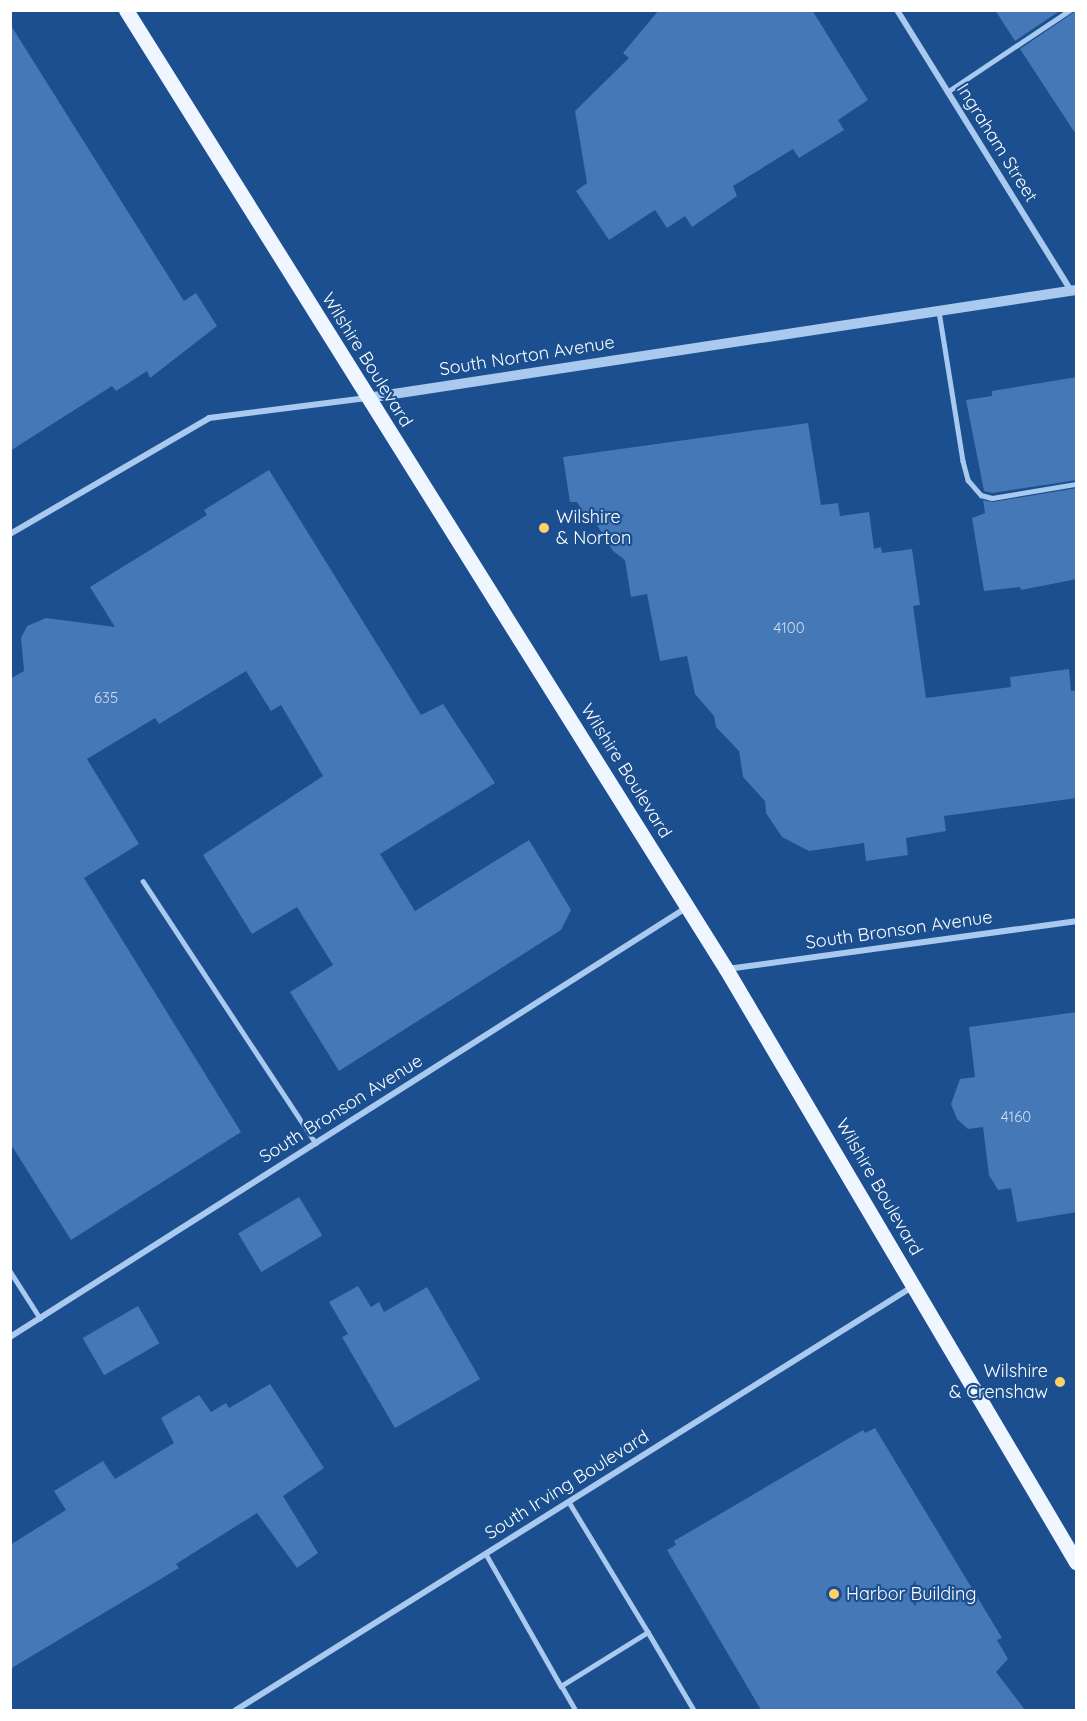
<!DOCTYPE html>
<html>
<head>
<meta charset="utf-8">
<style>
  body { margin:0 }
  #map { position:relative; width:1087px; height:1721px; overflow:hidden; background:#1b4f8f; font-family:Quicksand,sans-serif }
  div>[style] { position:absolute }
  .building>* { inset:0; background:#4478b7; transform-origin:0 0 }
  .service>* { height:4.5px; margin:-2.25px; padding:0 2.25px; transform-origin:2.25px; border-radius:2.25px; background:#a9c9ee }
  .minor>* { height:6px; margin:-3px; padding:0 3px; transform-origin:3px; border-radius:3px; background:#a9c9ee }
  .tertiary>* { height:10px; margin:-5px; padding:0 5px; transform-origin:5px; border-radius:5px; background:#a9c9ee }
  .primary>* { height:15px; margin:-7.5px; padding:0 7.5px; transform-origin:7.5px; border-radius:7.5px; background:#f0f6ff }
  .dots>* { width:16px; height:16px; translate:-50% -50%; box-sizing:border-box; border:3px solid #1b4f8f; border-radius:50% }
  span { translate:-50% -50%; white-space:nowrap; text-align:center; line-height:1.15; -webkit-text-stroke:4.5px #1b4f8f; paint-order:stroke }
  .number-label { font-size:15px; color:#d0dded }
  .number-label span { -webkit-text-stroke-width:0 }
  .street-label { font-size:18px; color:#fff }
  .poi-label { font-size:18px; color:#fff }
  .left { translate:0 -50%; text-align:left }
  .right { translate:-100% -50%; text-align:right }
  .frame { position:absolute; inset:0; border:12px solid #fff; pointer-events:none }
</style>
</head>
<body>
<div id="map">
  <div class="building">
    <div style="clip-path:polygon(659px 10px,812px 10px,868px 100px,838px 120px,844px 130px,799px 158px,793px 149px,733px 186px,737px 196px,692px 227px,685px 216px,667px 228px,655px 210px,609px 240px,576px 191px,587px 183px,575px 111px,629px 58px,623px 53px)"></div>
    <div style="clip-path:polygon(995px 10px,1061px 10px,1015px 41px)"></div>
    <div style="clip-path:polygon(1077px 10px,1077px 136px,1020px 49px)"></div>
    <div style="clip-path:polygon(10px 24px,184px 301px,196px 293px,217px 326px,150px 378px,147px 371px,116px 391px,112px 386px,10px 451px)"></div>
    <div style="clip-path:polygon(1077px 377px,1077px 480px,992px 493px,984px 491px,966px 400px,992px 396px,992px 391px)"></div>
    <div style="clip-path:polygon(808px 423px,821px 505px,838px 503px,840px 516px,869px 512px,874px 549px,881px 547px,882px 553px,912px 549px,920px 605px,913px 606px,926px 698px,1011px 687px,1010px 677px,1069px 669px,1071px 691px,1077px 690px,1077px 798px,944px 816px,946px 831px,906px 838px,908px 855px,866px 861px,864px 843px,809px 851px,782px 837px,766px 813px,765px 801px,743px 777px,739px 751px,716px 727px,714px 716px,695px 694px,687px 656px,660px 661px,647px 594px,631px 597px,625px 560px,613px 551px,594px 520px,588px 521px,577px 502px,570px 502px,563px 457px)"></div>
    <div style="clip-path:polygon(269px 470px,421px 715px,443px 704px,495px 783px,380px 854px,415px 911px,529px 840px,571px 910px,561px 930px,339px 1071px,290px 992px,333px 965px,297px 907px,252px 934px,203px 855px,323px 776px,281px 705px,271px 711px,246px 671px,159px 724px,155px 718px,87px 759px,139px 844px,84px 878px,241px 1132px,71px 1240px,10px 1143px,10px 679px,24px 671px,21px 638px,27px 626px,46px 618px,115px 627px,90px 587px,207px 515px,204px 510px)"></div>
    <div style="clip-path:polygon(1077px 488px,1077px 579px,1021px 590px,1020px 587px,984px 591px,972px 518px,985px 513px,983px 500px,993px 502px)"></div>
    <div style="clip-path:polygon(1077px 1012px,1077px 1212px,1017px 1222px,1011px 1188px,998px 1190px,989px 1175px,983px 1127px,968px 1129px,957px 1119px,951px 1104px,960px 1079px,975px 1077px,969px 1027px)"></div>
    <div style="left:299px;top:1197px;width:45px;height:71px;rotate:59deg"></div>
    <div style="clip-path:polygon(358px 1286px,371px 1307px,379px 1302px,384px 1312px,427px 1287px,480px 1379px,395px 1428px,342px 1337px,348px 1334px,329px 1302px)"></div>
    <div style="left:138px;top:1306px;width:43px;height:64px;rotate:60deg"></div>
    <div style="clip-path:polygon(270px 1384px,324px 1468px,283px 1496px,318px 1553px,297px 1568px,257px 1513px,176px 1564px,179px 1568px,10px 1669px,10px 1545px,66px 1510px,54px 1491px,103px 1461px,115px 1479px,174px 1443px,161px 1418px,199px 1395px,211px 1412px,226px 1403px,229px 1408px)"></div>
    <div style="clip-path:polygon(875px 1428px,1002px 1638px,997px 1640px,1008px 1659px,996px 1672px,1025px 1710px,761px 1710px,667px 1550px,676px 1545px,674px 1541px,863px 1430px,865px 1433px)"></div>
  </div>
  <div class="service">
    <div style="left:947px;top:92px;width:148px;rotate:-33.7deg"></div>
    <div style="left:939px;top:311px;width:152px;rotate:80.9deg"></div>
    <div style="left:963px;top:461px;width:20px;rotate:75deg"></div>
    <div style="left:968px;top:480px;width:20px;rotate:49deg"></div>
    <div style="left:981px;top:495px;width:11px;rotate:15deg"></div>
    <div style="left:992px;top:498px;width:85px;rotate:-9.5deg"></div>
    <div style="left:143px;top:881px;width:314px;rotate:56.6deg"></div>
    <div style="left:10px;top:1271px;width:56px;rotate:57.4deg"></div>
    <div style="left:569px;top:1502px;width:152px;rotate:58.7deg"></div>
    <div style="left:486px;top:1554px;width:152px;rotate:60.4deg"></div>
    <div style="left:575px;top:1710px;width:28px;rotate:-120deg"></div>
    <div style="left:561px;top:1686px;width:102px;rotate:-31.8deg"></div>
    <div style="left:648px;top:1632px;width:91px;rotate:59.5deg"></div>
  </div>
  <div class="minor">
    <div style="left:897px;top:10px;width:331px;rotate:58.2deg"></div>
    <div style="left:10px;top:534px;width:230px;rotate:-30.2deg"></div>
    <div style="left:209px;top:418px;width:159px;rotate:-7.2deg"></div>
    <div style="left:727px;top:969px;width:352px;rotate:-7.8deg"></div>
    <div style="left:10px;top:1337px;width:801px;rotate:-32.4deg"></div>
    <div style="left:236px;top:1710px;width:797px;rotate:-32.04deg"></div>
  </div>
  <div class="tertiary">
    <div style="left:367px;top:398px;width:717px;rotate:-8.66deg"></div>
  </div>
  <div class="primary">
    <div style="left:126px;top:10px;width:1131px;rotate:57.97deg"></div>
    <div style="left:726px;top:969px;width:689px;rotate:59.45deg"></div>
  </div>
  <div class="dots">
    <div style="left:544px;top:528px;background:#ffd166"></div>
    <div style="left:1060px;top:1382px;background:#ffd166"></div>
    <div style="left:834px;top:1594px;background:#ffd166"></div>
  </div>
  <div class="number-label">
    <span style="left:789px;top:628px">4100</span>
    <span style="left:106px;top:698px">635</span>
    <span style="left:1016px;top:1117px">4160</span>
  </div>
  <div class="street-label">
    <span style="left:997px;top:143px;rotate:58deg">Ingraham Street</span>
    <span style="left:527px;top:356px;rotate:-9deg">South Norton Avenue</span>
    <span style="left:367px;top:360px;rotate:58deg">Wilshire Boulevard</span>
    <span style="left:626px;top:771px;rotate:58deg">Wilshire Boulevard</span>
    <span style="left:899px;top:930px;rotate:-8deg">South Bronson Avenue</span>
    <span style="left:341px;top:1109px;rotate:-32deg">South Bronson Avenue</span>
    <span style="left:879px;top:1187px;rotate:60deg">Wilshire Boulevard</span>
    <span style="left:567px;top:1485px;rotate:-32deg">South Irving Boulevard</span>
  </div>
  <div class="poi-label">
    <span class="left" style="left:556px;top:528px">Wilshire<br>&amp; Norton</span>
    <span class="right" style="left:1048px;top:1382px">Wilshire<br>&amp; Crenshaw</span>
    <span class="left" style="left:846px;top:1594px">Harbor Building</span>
  </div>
  <div class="frame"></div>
</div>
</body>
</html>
